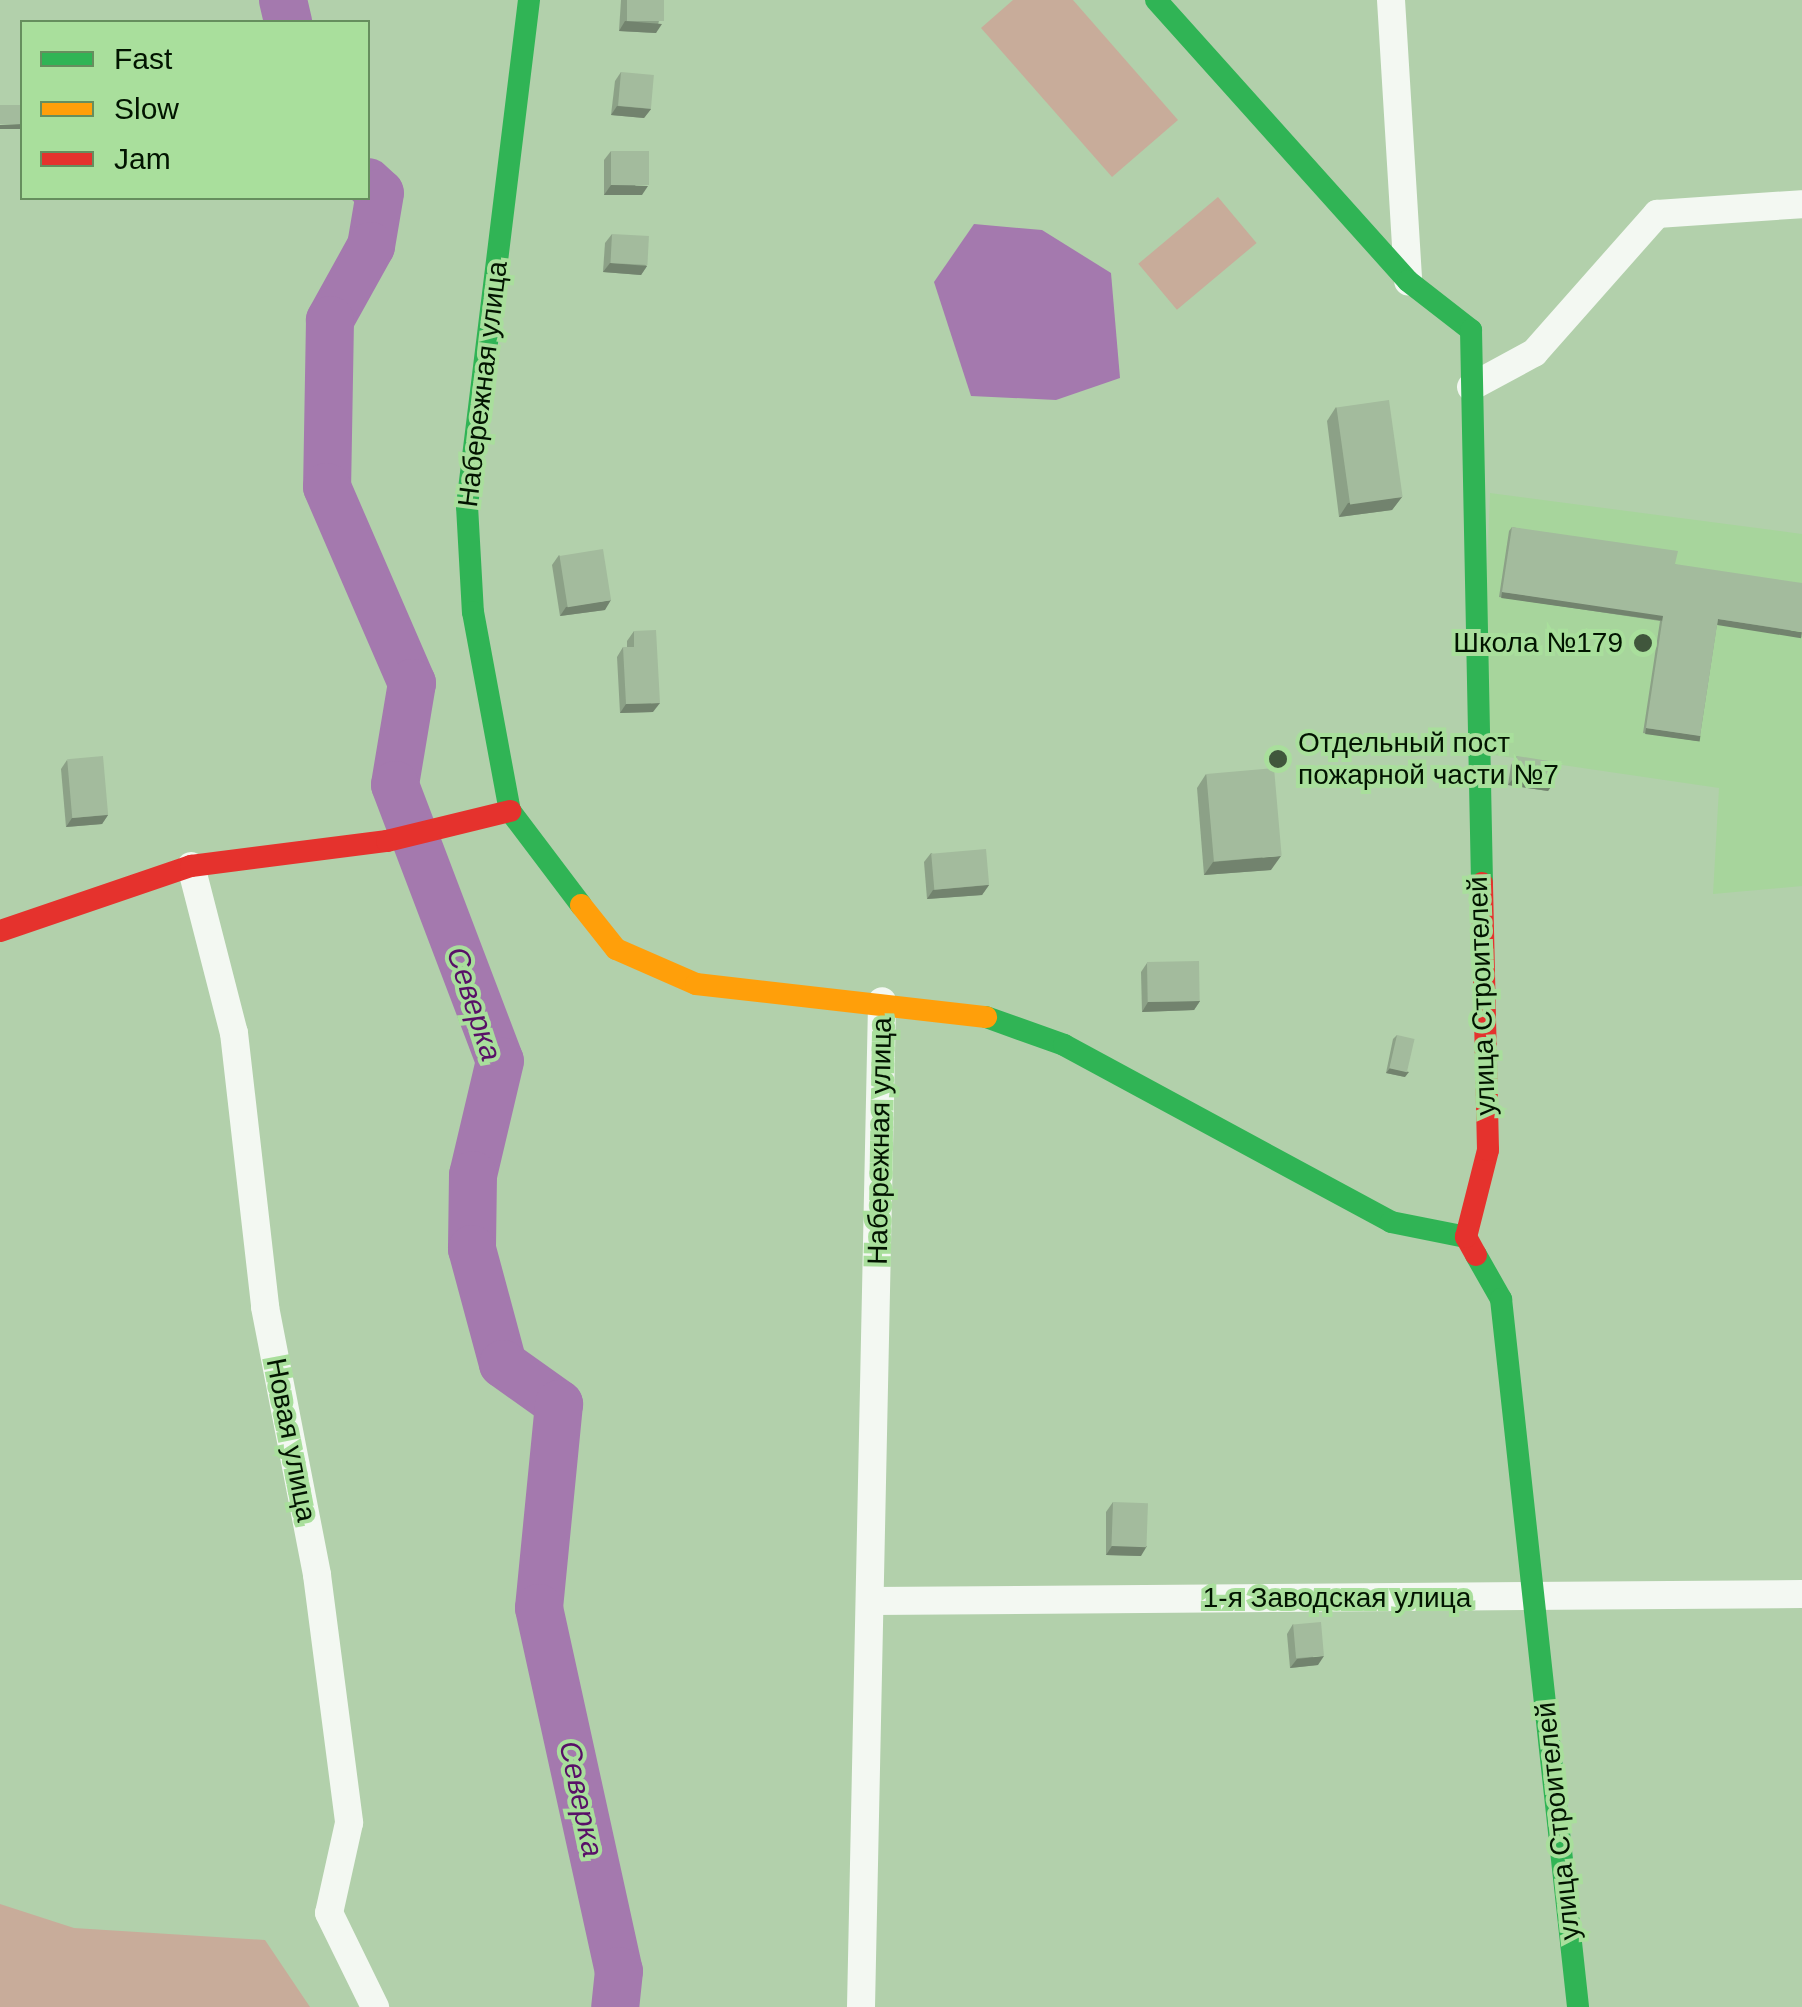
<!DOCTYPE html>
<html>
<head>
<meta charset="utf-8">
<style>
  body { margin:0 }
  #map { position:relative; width:1802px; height:2007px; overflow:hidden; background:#b2d0ab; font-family:Helvetica,sans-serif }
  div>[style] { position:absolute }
  .built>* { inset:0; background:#a7d59c }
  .green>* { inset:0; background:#c8ac9a; transform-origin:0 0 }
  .water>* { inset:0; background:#a479ae }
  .river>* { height:48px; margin:-24px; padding:0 24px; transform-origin:24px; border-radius:24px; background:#a479ae }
  .street>* { height:28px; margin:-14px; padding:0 14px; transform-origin:14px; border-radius:14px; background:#f3f8f2 }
  .fast>* { height:22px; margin:-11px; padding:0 11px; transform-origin:11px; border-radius:11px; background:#30b455 }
  .slow>* { height:22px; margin:-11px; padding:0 11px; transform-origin:11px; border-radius:11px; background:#ff9f0a }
  .jam>* { height:22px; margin:-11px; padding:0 11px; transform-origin:11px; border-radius:11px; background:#e5322d }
  .wall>* { inset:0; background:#8ca187 }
  .shaded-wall>* { inset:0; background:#72836e; transform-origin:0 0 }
  .building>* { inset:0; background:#a3bb9d; transform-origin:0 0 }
  .dots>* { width:28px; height:28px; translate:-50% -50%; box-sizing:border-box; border:5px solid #a9df9c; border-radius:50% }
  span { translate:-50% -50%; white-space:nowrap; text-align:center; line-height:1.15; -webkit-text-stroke:8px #a9df9c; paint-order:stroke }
  .street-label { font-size:28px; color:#021400 }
  .poi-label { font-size:28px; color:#021400 }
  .right { translate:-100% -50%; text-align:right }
  .left { translate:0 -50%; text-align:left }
  .water-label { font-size:30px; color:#581067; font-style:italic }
  .legend { position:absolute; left:20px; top:20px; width:350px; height:180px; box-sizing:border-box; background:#a9df9c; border:2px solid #668e5e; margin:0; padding:12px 18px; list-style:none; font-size:30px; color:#021400 }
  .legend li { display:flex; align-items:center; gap:20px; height:50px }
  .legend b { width:50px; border:2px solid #668e5e }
</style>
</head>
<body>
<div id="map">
  <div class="built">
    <div style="clip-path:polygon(1490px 493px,1802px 534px,1802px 886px,1713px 894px,1719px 788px,1480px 753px)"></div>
  </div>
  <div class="green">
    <div style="clip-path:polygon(1013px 0,1073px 0,1178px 120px,1112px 177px,981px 28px)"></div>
    <div style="left:1218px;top:197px;width:60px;height:104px;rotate:50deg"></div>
    <div style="clip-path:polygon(0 1904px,74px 1928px,265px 1940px,310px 2007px,0 2007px)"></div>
  </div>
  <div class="water">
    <div style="clip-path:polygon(974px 224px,1042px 230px,1111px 273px,1120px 378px,1056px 400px,971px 396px,934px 282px)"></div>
  </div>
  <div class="river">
    <div style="left:283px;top:0;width:23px;rotate:77deg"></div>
    <div style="left:368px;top:182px;width:16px;rotate:43deg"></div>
    <div style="left:380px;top:193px;width:54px;rotate:99.6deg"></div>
    <div style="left:371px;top:246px;width:85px;rotate:119deg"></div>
    <div style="left:330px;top:320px;width:167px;rotate:91deg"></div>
    <div style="left:327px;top:487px;width:214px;rotate:66.6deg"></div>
    <div style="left:412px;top:683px;width:103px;rotate:99.5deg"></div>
    <div style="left:395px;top:785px;width:295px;rotate:69.2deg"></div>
    <div style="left:500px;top:1061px;width:117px;rotate:103.3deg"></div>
    <div style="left:473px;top:1175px;width:74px;rotate:90.8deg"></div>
    <div style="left:472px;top:1249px;width:119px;rotate:74.9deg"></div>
    <div style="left:503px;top:1364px;width:69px;rotate:35.5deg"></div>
    <div style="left:559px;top:1404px;width:205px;rotate:95.6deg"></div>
    <div style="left:539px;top:1608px;width:372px;rotate:77.6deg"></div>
    <div style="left:619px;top:1971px;width:36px;rotate:96deg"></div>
  </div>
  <div class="street">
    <div style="left:1391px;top:0;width:282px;rotate:86.5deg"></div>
    <div style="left:1471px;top:387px;width:72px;rotate:-28.4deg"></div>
    <div style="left:1534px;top:353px;width:186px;rotate:-48.5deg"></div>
    <div style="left:1657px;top:214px;width:145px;rotate:-3.9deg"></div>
    <div style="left:191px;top:866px;width:172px;rotate:75.6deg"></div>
    <div style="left:234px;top:1033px;width:276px;rotate:83.5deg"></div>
    <div style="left:265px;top:1307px;width:273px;rotate:79deg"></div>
    <div style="left:317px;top:1575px;width:250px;rotate:82.6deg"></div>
    <div style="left:349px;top:1823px;width:92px;rotate:102.5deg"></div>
    <div style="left:329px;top:1913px;width:105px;rotate:63.9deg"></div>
    <div style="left:872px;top:1601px;width:930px;rotate:-0.43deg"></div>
    <div style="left:861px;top:2007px;width:1006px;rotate:-88.8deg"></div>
  </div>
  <div class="fast">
    <div style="left:529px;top:0;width:510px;rotate:96.99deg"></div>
    <div style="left:467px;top:506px;width:106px;rotate:86.8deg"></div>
    <div style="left:473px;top:612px;width:202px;rotate:79.5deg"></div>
    <div style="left:510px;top:811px;width:118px;rotate:52.9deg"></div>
    <div style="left:1156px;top:0;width:377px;rotate:48.1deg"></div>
    <div style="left:1408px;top:281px;width:80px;rotate:37.9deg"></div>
    <div style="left:1471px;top:330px;width:553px;rotate:88.86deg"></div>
    <div style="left:986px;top:1017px;width:83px;rotate:19.7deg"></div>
    <div style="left:1064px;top:1045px;width:372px;rotate:28.4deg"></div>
    <div style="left:1391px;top:1222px;width:76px;rotate:11.3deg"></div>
    <div style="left:1476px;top:1255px;width:51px;rotate:60.4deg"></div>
    <div style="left:1501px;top:1299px;width:712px;rotate:83.79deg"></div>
  </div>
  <div class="slow">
    <div style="left:581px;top:905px;width:56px;rotate:51.5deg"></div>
    <div style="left:616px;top:949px;width:87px;rotate:23.6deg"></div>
    <div style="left:696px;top:984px;width:292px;rotate:6.5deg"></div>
  </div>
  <div class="jam">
    <div style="left:0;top:931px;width:202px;rotate:-18.8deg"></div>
    <div style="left:191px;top:866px;width:198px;rotate:-7.3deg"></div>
    <div style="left:387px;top:841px;width:127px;rotate:-13.7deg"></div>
    <div style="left:1476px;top:1255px;width:21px;rotate:-119deg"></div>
    <div style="left:1466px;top:1237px;width:90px;rotate:-75.8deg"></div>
    <div style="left:1488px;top:1150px;width:267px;rotate:-91.3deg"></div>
  </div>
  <div class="wall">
    <div style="clip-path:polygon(621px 0,664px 0,656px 33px,619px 31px)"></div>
    <div style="clip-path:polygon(621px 72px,651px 109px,644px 118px,611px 115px,615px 81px)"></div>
    <div style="clip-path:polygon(611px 151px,642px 195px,604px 195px,604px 160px)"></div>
    <div style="clip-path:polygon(612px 234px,647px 266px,641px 275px,603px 272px,605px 243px)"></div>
    <div style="clip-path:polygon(1336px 407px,1402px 497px,1392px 510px,1339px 517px,1327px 421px)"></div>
    <div style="clip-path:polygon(1512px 527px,1675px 564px,1802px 637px,1717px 624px,1700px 736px,1697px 741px,1643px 733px,1660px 621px,1499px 597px,1509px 531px)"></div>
    <div style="clip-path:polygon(559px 555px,605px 610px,560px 616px,552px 565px)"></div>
    <div style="clip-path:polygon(634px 631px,653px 712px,620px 713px,617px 657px,623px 647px,627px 647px,627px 641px)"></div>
    <div style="clip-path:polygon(1517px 756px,1555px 781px,1548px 791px,1508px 785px,1511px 765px)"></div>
    <div style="clip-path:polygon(67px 760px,108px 815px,102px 824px,66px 827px,61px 769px)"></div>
    <div style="clip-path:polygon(1206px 774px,1271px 870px,1204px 875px,1197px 788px)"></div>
    <div style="clip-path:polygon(931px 853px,989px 885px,982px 895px,927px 899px,924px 862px)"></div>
    <div style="clip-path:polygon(1147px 963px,1200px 1001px,1194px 1010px,1142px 1012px,1141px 972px)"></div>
    <div style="clip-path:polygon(1397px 1035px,1405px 1077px,1386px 1073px,1393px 1039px)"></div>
    <div style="clip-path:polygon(1113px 1502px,1141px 1556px,1106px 1555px,1106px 1512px)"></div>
    <div style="clip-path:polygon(1293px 1624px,1318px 1665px,1290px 1668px,1287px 1634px)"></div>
  </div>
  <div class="shaded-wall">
    <div style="clip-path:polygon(625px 21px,662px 24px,656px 33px,619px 31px)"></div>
    <div style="clip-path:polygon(617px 106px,651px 109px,644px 118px,611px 115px)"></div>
    <div style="clip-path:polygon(22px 124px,20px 129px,0 129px,0 125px)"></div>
    <div style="clip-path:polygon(611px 185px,648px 186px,642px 195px,604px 195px)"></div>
    <div style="clip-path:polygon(610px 263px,647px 266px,641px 275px,603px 272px)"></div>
    <div style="clip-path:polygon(1402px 497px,1392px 510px,1339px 517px,1348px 503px)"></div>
    <div style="left:1502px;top:592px;width:163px;height:6px;rotate:8deg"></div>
    <div style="clip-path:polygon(611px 600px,605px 610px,560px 616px,566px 607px)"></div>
    <div style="left:1718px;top:619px;width:85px;height:6px;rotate:9deg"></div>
    <div style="clip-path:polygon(660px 703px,653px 712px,620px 713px,626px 704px)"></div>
    <div style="left:1646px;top:728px;width:55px;height:6px;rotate:8deg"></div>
    <div style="clip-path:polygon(1515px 776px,1555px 781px,1548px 791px,1508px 785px)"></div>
    <div style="clip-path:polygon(108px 815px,102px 824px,66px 827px,72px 818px)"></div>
    <div style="clip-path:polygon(1281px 856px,1271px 870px,1204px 875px,1213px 862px)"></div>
    <div style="clip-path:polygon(989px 885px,982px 895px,927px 899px,933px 890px)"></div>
    <div style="clip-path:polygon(1200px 1001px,1194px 1010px,1142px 1012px,1148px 1002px)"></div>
    <div style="clip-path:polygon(1390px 1068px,1409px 1072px,1405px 1077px,1386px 1073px)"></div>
    <div style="clip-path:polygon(1112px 1546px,1147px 1546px,1141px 1556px,1106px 1555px)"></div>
    <div style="clip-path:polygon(1324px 1656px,1318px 1665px,1290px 1668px,1297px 1659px)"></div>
  </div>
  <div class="building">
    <div style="left:627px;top:0;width:37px;height:21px"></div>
    <div style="left:621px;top:72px;width:33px;height:34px;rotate:5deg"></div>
    <div style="left:22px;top:105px;width:19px;height:22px;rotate:90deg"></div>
    <div style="left:611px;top:151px;width:38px;height:34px"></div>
    <div style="left:612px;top:234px;width:37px;height:29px;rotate:3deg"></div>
    <div style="left:1389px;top:400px;width:98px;height:53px;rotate:82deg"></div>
    <div style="clip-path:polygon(1512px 527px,1678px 551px,1675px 564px,1802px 583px,1802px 632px,1718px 619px,1700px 736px,1646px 728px,1663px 616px,1502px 592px)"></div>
    <div style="left:603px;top:549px;width:52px;height:44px;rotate:81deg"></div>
    <div style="clip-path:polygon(656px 630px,660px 703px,626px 704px,623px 647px,634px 647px,634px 631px)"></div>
    <div style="left:103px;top:756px;width:59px;height:36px;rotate:85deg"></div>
    <div style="left:1517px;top:756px;width:40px;height:20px;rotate:9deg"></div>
    <div style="left:1274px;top:768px;width:88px;height:68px;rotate:85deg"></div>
    <div style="left:986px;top:849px;width:36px;height:55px;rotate:85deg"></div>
    <div style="left:1199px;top:961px;width:40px;height:52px;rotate:89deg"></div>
    <div style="left:1397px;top:1035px;width:18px;height:34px;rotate:13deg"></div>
    <div style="left:1113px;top:1502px;width:35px;height:44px;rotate:2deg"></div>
    <div style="left:1321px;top:1622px;width:34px;height:28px;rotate:85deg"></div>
  </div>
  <div class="dots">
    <div style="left:1643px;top:643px;background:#40563c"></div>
    <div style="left:1278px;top:759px;background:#40563c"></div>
  </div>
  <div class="street-label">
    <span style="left:483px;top:384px;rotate:-83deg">Набережная улица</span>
    <span style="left:1482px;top:996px;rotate:-92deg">улица Строителей</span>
    <span style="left:880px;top:1141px;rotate:-89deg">Набережная улица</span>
    <span style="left:291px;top:1440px;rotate:79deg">Новая улица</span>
    <span style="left:1337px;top:1598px">1-я Заводская улица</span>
    <span style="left:1558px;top:1821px;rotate:-96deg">улица Строителей</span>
  </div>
  <div class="poi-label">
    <span class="right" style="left:1623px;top:643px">Школа №179</span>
    <span class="left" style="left:1298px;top:759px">Отдельный пост<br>пожарной части №7</span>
  </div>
  <div class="water-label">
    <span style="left:474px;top:1004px;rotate:72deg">Северка</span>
    <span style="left:581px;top:1799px;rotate:78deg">Северка</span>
  </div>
  <ul class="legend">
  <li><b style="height:12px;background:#30b455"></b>Fast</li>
  <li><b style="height:12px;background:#ff9f0a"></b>Slow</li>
  <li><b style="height:12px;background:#e5322d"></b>Jam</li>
  </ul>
</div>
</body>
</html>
